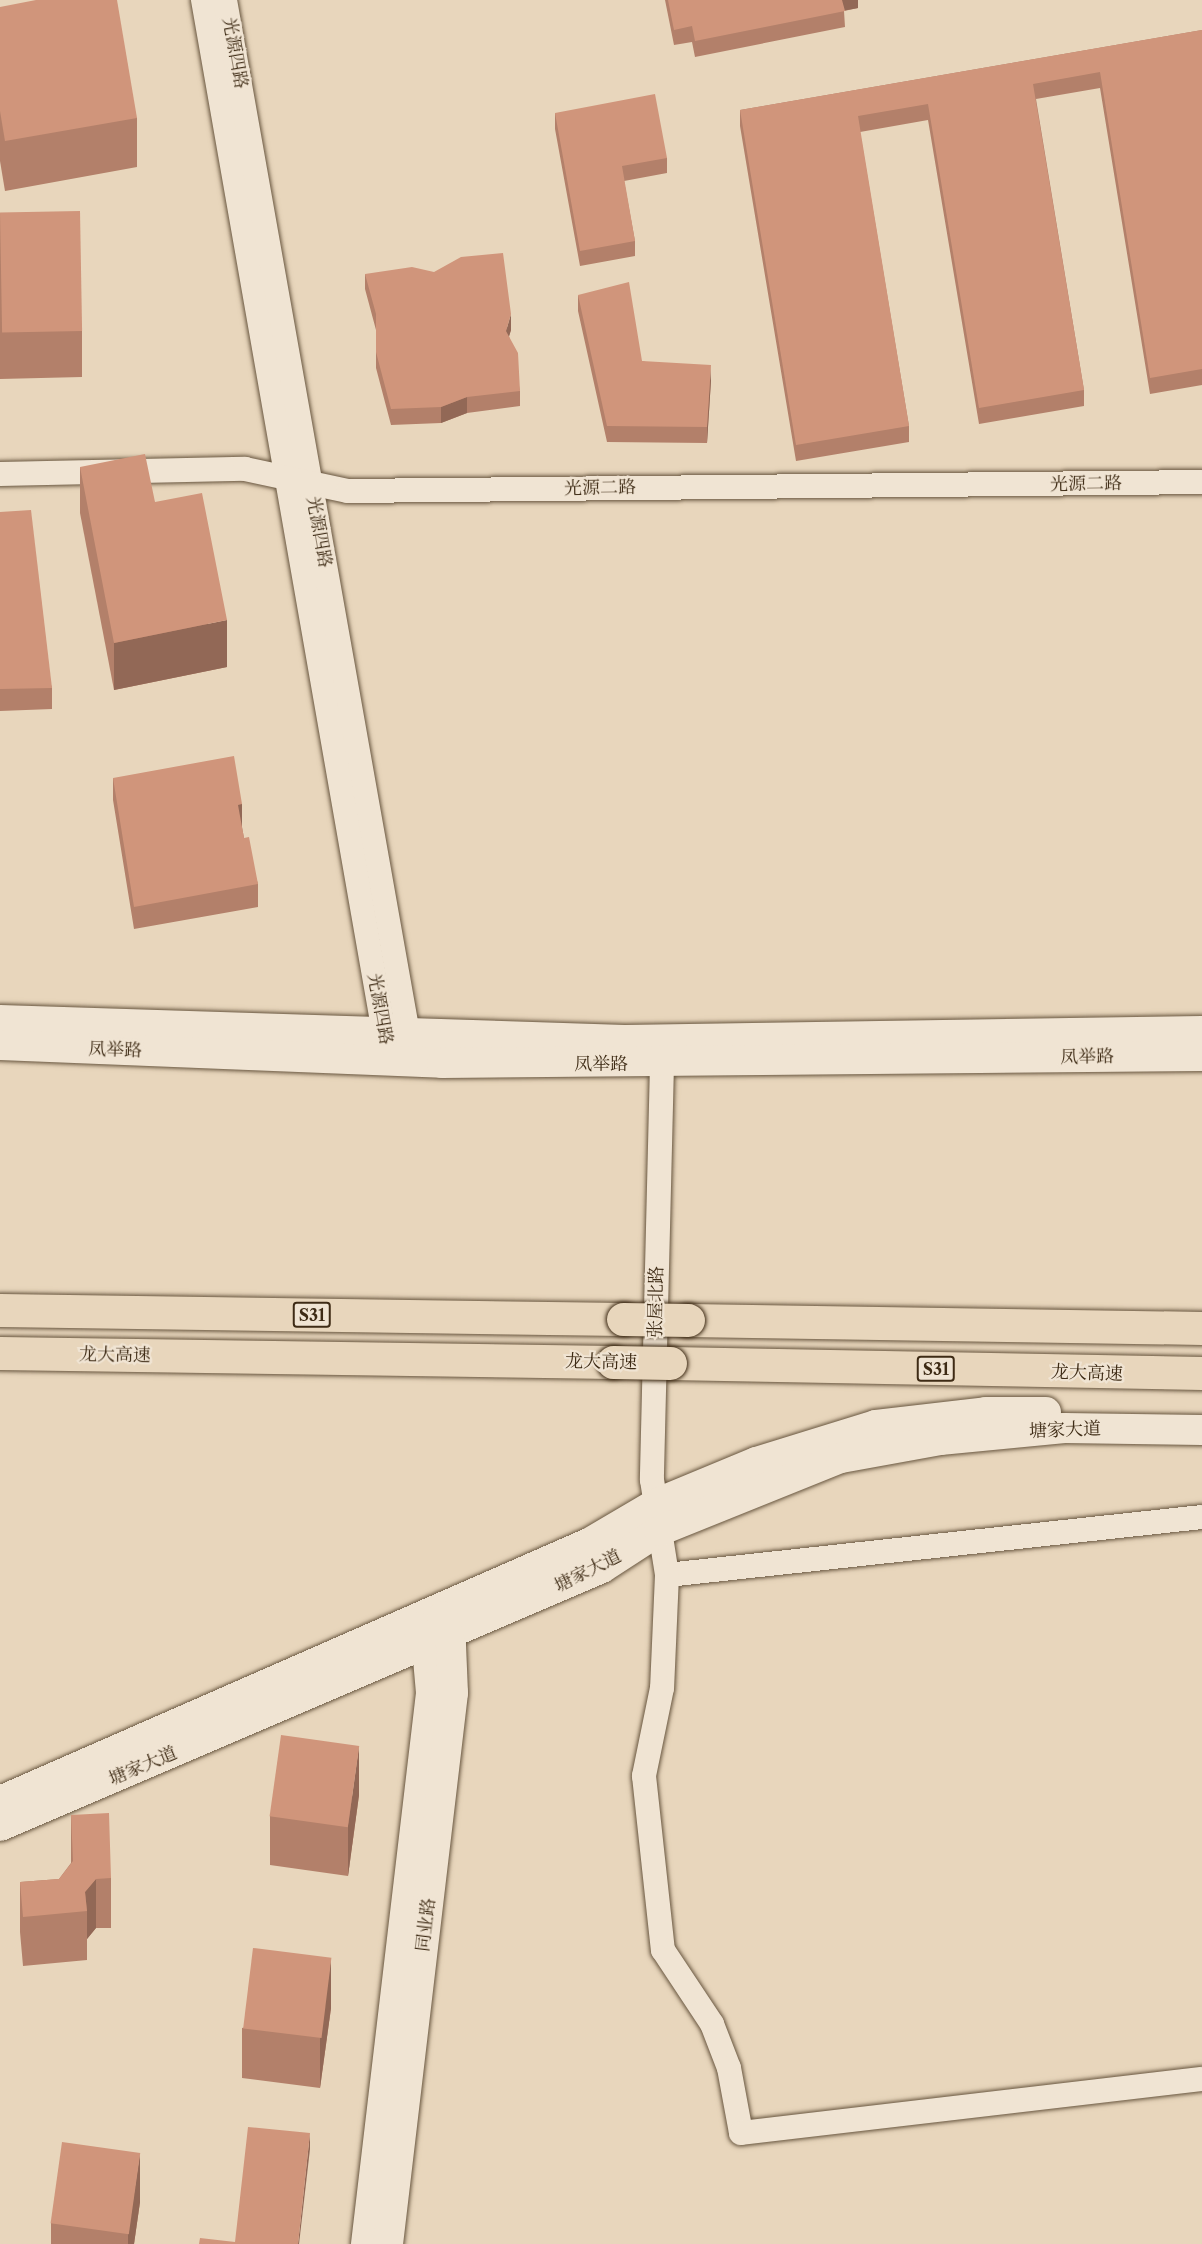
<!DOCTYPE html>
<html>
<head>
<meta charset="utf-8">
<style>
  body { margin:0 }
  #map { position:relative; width:1202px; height:2244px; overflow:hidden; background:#e8d6bc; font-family:"Libre Caslon Text","Noto Serif SC",serif }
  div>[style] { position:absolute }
  .roads { filter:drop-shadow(0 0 2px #68563f) drop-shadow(0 0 2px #68563f) }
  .minor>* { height:24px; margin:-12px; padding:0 12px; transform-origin:12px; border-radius:12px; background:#f0e4d3 }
  .tertiary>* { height:30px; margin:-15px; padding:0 15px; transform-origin:15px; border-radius:15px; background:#f0e4d3 }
  .motorway>* { height:33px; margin:-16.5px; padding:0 16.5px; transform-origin:16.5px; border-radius:16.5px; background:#e8d6bc }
  .bridges { filter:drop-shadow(0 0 2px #3e2b15) drop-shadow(0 0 2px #3e2b15) }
  .motorway-bridge>* { height:33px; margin:-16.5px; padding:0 16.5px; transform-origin:16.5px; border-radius:16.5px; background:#e8d6bc }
  .wall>* { inset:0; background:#b3806a }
  .shaded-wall>* { inset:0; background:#926856; transform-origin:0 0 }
  .building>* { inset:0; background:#d0957b; transform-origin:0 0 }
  span { translate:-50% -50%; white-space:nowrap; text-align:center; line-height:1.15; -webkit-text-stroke:4.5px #f0e4d3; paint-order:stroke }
  .shield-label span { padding:2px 4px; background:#f0e4d3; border:2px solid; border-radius:4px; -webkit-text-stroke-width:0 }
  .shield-label { font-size:16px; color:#3e2b15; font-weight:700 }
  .street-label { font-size:18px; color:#3e2b15 }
</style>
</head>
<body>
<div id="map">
  <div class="roads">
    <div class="minor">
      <div style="left:203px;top:0;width:1066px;rotate:80.06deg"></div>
      <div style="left:225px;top:0;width:1050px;rotate:79.96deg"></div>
      <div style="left:408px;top:1034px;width:15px;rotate:98deg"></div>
      <div style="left:0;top:474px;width:245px;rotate:-1.2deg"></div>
      <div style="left:245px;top:469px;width:105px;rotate:12.1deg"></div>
      <div style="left:348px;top:491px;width:854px;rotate:-0.6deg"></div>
      <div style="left:662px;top:1064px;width:416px;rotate:91.4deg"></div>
      <div style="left:652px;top:1480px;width:96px;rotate:81deg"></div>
      <div style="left:1202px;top:1517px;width:538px;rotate:173.81deg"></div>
      <div style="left:667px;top:1575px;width:113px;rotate:92.5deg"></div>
      <div style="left:662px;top:1688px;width:90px;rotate:101.6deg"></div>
      <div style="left:644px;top:1776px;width:175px;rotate:83.8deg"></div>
      <div style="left:663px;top:1950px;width:89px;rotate:56.5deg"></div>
      <div style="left:712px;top:2024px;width:47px;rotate:68.9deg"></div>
      <div style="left:729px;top:2068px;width:66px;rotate:79.5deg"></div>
      <div style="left:741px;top:2133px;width:464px;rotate:-6.7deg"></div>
    </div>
    <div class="tertiary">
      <div style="left:0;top:1020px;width:625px;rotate:1.83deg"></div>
      <div style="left:625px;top:1040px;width:577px;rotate:-0.89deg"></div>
      <div style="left:0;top:1045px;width:442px;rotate:2.3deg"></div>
      <div style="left:442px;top:1063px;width:760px;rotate:-0.53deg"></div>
      <div style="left:0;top:1801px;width:645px;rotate:-23.66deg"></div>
      <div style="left:591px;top:1542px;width:77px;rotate:-30.6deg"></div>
      <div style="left:657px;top:1503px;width:107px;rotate:-22.5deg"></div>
      <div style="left:756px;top:1462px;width:126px;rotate:-17.1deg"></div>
      <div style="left:876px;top:1425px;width:111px;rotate:-6.7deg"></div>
      <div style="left:986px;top:1412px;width:60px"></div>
      <div style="left:0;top:1826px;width:655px;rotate:-23.2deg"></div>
      <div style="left:602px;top:1568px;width:68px;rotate:-33deg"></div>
      <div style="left:659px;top:1531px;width:196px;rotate:-21.9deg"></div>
      <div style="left:841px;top:1458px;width:101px;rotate:-10.3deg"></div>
      <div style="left:940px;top:1440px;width:125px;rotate:-5.5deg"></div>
      <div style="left:1064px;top:1428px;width:138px;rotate:0.8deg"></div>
      <div style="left:366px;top:2244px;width:555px;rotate:-83.27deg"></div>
      <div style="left:431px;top:1693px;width:35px;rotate:-95deg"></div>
      <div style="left:428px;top:1658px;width:32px;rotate:-108deg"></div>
      <div style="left:388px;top:2244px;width:555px;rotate:-83.27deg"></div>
      <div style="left:453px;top:1693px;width:48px;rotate:-92.4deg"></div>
      <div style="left:451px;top:1645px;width:30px;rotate:-107deg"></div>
    </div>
    <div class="motorway">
      <div style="left:0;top:1310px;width:623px;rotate:0.83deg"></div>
      <div style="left:688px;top:1320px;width:514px;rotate:0.89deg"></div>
      <div style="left:0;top:1353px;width:613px;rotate:0.84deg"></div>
      <div style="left:670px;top:1363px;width:532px;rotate:1.08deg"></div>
    </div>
  </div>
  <div class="bridges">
    <div class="motorway-bridge">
      <div style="left:623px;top:1319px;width:65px;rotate:0.9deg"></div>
      <div style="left:613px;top:1362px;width:57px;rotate:1deg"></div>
    </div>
  </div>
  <div class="wall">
    <div style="clip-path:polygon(665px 0,858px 0,858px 8px,844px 11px,845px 27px,695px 57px,692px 42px,674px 45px)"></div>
    <div style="clip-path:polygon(0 7px,137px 118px,137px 167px,5px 191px,0 161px)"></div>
    <div style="clip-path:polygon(1202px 30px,1202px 385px,1150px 394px,1100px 88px,1036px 99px,1084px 390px,1084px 406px,979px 424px,928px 120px,860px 132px,909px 426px,909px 442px,796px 461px,740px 126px,740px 110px)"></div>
    <div style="clip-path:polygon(555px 113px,667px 158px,667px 173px,624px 181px,635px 241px,635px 256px,580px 266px,555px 129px)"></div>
    <div style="clip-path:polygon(0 213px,82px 331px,82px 377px,0 379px)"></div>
    <div style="clip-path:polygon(365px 274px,511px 330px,509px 336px,520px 391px,520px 406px,467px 413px,441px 423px,391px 425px,376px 368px,376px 330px,365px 289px)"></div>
    <div style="clip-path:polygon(578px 295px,642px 361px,711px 380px,707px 443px,607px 442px,578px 311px)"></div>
    <div style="clip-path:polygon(80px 467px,155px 502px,227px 667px,114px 690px,80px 513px)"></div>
    <div style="clip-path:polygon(0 512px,52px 688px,52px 709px,0 711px)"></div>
    <div style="clip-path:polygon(113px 778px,242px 827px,244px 838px,258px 884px,258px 907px,134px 929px,113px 800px)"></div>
    <div style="clip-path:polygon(359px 1795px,348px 1876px,270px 1865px,270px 1816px)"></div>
    <div style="clip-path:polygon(71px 1815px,111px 1878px,111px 1928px,96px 1928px,87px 1939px,87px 1960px,23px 1966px,20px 1932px,20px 1882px,59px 1879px,71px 1863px)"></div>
    <div style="clip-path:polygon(331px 2008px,320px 2088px,242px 2078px,242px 2028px)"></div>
    <div style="clip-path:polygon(140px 2202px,134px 2244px,51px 2244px,51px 2223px)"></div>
  </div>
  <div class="shaded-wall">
    <div style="clip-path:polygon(842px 0,858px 0,858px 8px,842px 11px)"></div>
    <div style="clip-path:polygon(511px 314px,511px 330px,506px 346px,506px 331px)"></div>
    <div style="clip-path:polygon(711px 365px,711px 380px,707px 443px,707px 427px)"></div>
    <div style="clip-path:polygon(467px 397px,467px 413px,441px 423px,441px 407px)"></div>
    <div style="clip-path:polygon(227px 620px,227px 667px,114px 690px,114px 643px)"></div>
    <div style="left:242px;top:804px;width:23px;height:4px;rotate:90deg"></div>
    <div style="clip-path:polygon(359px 1746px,359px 1795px,348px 1876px,348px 1826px)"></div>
    <div style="clip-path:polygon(96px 1879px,96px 1928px,87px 1939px,87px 1911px,85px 1892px)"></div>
    <div style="clip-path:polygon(331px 1958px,331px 2008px,320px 2088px,320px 2039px)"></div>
    <div style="clip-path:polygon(310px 2133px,310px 2149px,299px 2244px,298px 2244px)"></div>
    <div style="clip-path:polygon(140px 2153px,140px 2202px,134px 2244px,128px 2244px,128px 2233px)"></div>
  </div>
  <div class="building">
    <div style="clip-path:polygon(36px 0,117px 0,137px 118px,5px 141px,0 111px,0 7px)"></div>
    <div style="clip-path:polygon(668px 0,842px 0,845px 11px,695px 41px,692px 26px,674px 30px)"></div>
    <div style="clip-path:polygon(1202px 30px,1202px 369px,1150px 378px,1100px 72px,1033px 84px,1084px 390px,979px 408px,928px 104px,858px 116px,909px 426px,796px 445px,740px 110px)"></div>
    <div style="clip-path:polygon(655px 94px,667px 158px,622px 166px,635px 241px,580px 251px,555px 113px)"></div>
    <div style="left:80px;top:211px;width:120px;height:80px;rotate:89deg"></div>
    <div style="clip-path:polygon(503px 253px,511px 314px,506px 331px,518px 353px,520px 391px,467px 397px,441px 407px,391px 409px,376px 352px,376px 314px,365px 274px,412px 267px,434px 272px,461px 257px)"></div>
    <div style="clip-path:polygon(629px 282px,642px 361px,711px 365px,707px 427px,607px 426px,578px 295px)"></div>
    <div style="clip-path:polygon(145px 454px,155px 502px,202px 493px,227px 620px,114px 643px,80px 467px)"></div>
    <div style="clip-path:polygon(31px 510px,52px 688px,0 689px,0 512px)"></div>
    <div style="clip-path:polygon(234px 756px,242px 804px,238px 805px,244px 838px,249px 837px,258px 884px,134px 907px,113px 778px)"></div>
    <div style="left:281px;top:1735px;width:79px;height:82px;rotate:8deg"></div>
    <div style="clip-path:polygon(109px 1813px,111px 1878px,96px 1879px,85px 1892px,87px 1911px,23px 1917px,20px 1882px,59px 1879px,73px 1861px,71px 1815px)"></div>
    <div style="left:253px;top:1948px;width:79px;height:81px;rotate:7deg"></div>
    <div style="clip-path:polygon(248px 2127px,310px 2133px,298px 2244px,199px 2244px,200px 2238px,235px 2242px)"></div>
    <div style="left:62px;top:2142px;width:79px;height:82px;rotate:8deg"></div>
  </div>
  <div class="shield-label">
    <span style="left:312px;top:1315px">S31</span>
    <span style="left:936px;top:1369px">S31</span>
  </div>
  <div class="street-label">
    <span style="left:235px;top:53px;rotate:80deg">光源四路</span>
    <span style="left:1086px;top:484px;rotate:-1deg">光源二路</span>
    <span style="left:600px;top:488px;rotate:-1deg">光源二路</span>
    <span style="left:319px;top:532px;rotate:80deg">光源四路</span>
    <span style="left:380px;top:1009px;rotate:80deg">光源四路</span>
    <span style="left:115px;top:1050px;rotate:2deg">凤举路</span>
    <span style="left:1087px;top:1057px;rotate:-1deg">凤举路</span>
    <span style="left:601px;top:1064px">凤举路</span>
    <span style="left:656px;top:1302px;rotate:-89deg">张屋北路</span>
    <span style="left:115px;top:1355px;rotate:1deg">龙大高速</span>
    <span style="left:601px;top:1362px;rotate:1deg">龙大高速</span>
    <span style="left:1087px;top:1373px;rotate:2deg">龙大高速</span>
    <span style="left:1065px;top:1430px;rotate:-2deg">塘家大道</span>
    <span style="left:588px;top:1571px;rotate:-27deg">塘家大道</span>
    <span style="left:143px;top:1766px;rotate:-23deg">塘家大道</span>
    <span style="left:426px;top:1925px;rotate:-83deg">同业路</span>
  </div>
</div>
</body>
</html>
